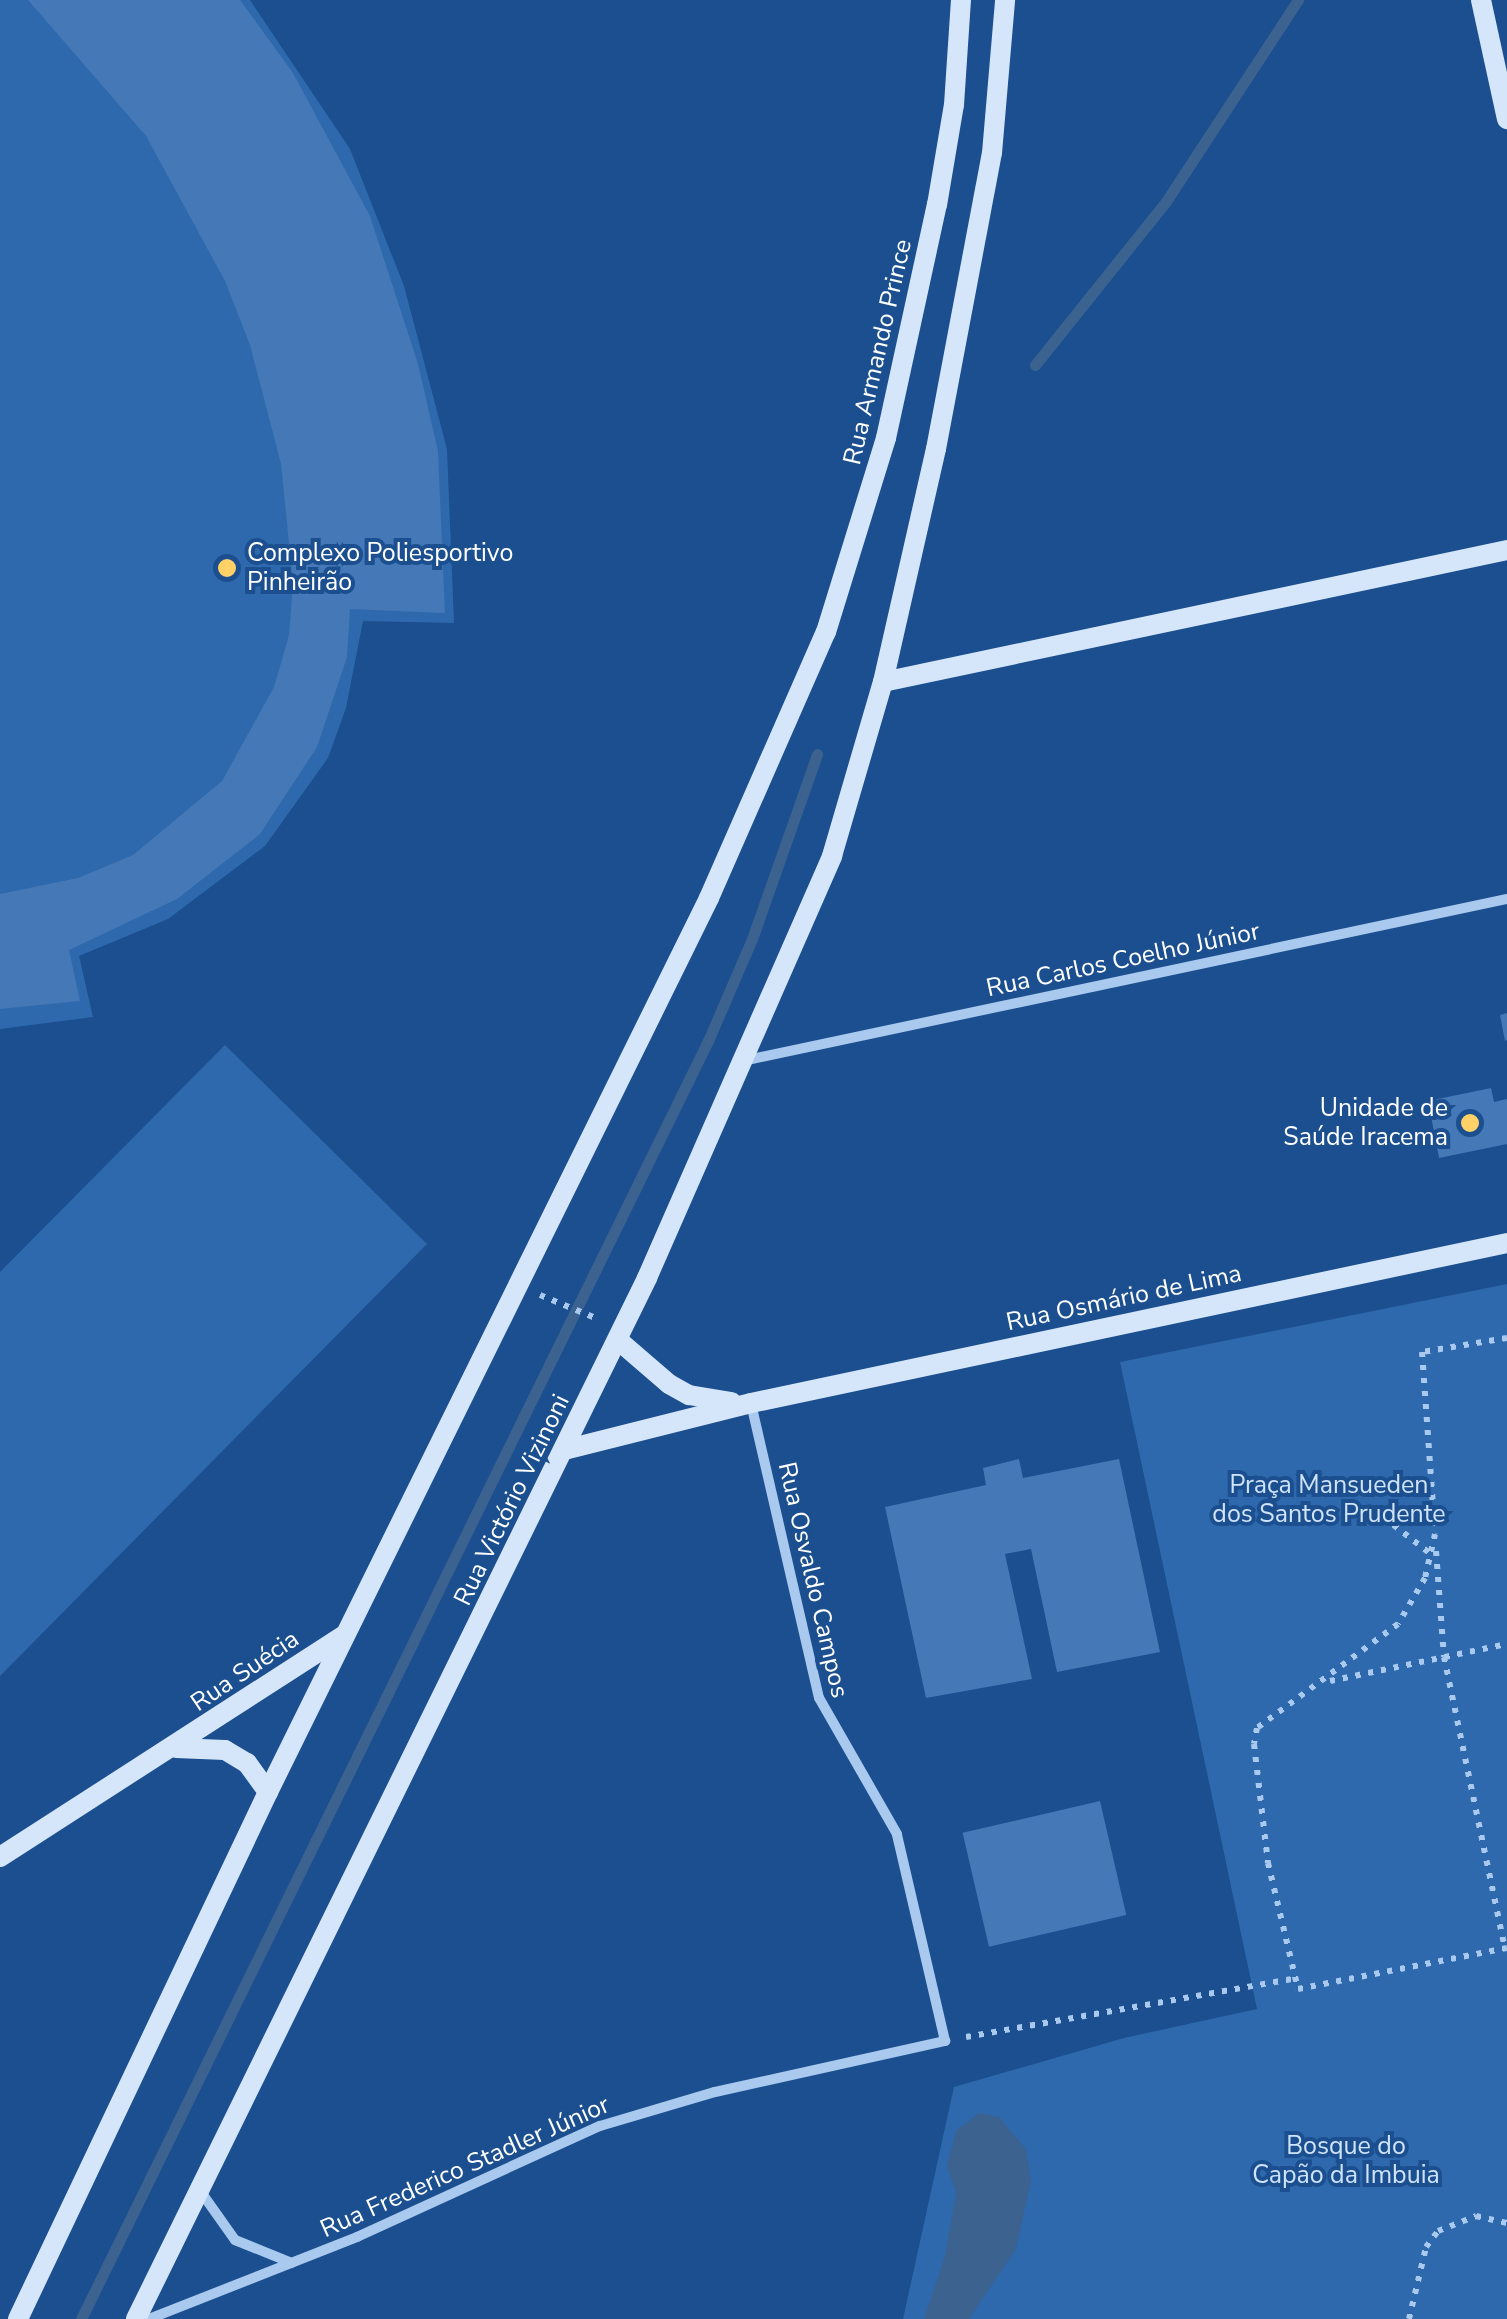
<!DOCTYPE html>
<html>
<head>
<meta charset="utf-8">
<style>
  body { margin:0 }
  #map { position:relative; width:1507px; height:2319px; overflow:hidden; background:#1b4f8f; font-family:"Nunito Sans",sans-serif }
  div>[style] { position:absolute }
  .green>* { inset:0; background:#2e69ad }
  .water>* { inset:0; background:#3c6290 }
  .stream>* { height:11px; margin:-5.5px; padding:0 5.5px; transform-origin:5.5px; border-radius:5.5px; background:#3c6290 }
  .building>* { inset:0; background:#4478b7; transform-origin:0 0 }
  .path>* { height:6px; margin-top:-3px; transform-origin:0; background:repeating-linear-gradient(90deg,#a9c9ee 0 5px,transparent 0 13px) }
  .street>* { height:10px; margin:-5px; padding:0 5px; transform-origin:5px; border-radius:5px; background:#a9c9ee }
  .secondary>* { height:20px; margin:-10px; padding:0 10px; transform-origin:10px; border-radius:10px; background:#d6e6fa }
  .dots>* { width:28px; height:28px; translate:-50% -50%; box-sizing:border-box; border:5px solid #1b4f8f; border-radius:50% }
  span { translate:-50% -50%; white-space:nowrap; text-align:center; line-height:1.15; -webkit-text-stroke:8px #1b4f8f; paint-order:stroke }
  .street-label { font-size:25px; color:#fff }
  .poi-label { font-size:25px; color:#fff }
  .left { translate:0 -50%; text-align:left }
  .right { translate:-100% -50%; text-align:right }
  .park-label { font-size:25px; color:#cfe3fa }
</style>
</head>
<body>
<div id="map">
  <div class="green">
    <div style="clip-path:polygon(0 0,250px 0,350px 149px,404px 286px,447px 449px,454px 623px,363px 621px,346px 708px,328px 758px,265px 846px,168px 919px,79px 956px,93px 1017px,0 1029px)"></div>
    <div style="clip-path:polygon(225px 1045px,427px 1244px,0 1676px,0 1272px)"></div>
    <div style="clip-path:polygon(1507px 1284px,1507px 2319px,903px 2319px,954px 2087px,1124px 2038px,1257px 2009px,1120px 1362px)"></div>
  </div>
  <div class="water">
    <div style="clip-path:polygon(979px 2113px,999px 2117px,1026px 2149px,1031px 2180px,1016px 2249px,969px 2319px,924px 2319px,945px 2256px,956px 2193px,947px 2166px,956px 2131px)"></div>
  </div>
  <div class="stream">
    <div style="left:1035px;top:365px;width:208px;rotate:-51.3deg"></div>
    <div style="left:1165px;top:203px;width:243px;rotate:-56.8deg"></div>
    <div style="left:81px;top:2319px;width:1424px;rotate:-63.87deg"></div>
    <div style="left:708px;top:1041px;width:111px;rotate:-66.7deg"></div>
    <div style="left:752px;top:939px;width:196px;rotate:-70.6deg"></div>
  </div>
  <div class="building">
    <div style="clip-path:polygon(28px 0,240px 0,293px 73px,370px 216px,418px 364px,438px 451px,445px 613px,350px 609px,347px 657px,317px 747px,260px 834px,177px 899px,69px 950px,80px 1001px,0 1009px,0 894px,78px 878px,133px 855px,222px 781px,274px 687px,289px 635px,293px 583px,281px 464px,250px 345px,225px 281px,146px 136px)"></div>
    <div style="clip-path:polygon(1507px 1013px,1507px 1040px,1505px 1041px,1500px 1015px)"></div>
    <div style="clip-path:polygon(1491px 1088px,1494px 1102px,1507px 1099px,1507px 1144px,1439px 1158px,1428px 1101px)"></div>
    <div style="clip-path:polygon(1019px 1459px,1023px 1478px,1119px 1459px,1160px 1652px,1057px 1672px,1031px 1549px,1005px 1554px,1032px 1679px,926px 1698px,885px 1507px,986px 1485px,983px 1468px)"></div>
    <div style="left:1100px;top:1801px;width:117px;height:141px;rotate:77deg"></div>
  </div>
  <div class="path">
    <div style="left:540px;top:1295px;width:63px;rotate:22.5deg"></div>
    <div style="left:1507px;top:1338px;width:86px;rotate:170.6deg"></div>
    <div style="left:1422px;top:1352px;width:182px;rotate:85.9deg"></div>
    <div style="left:1435px;top:1534px;width:45px;rotate:102.8deg"></div>
    <div style="left:1425px;top:1578px;width:53px;rotate:120.4deg"></div>
    <div style="left:1398px;top:1624px;width:175px;rotate:143.6deg"></div>
    <div style="left:1257px;top:1728px;width:16px;rotate:101deg"></div>
    <div style="left:1254px;top:1744px;width:120px;rotate:83.3deg"></div>
    <div style="left:1268px;top:1863px;width:130px;rotate:76.6deg"></div>
    <div style="left:1298px;top:1989px;width:213px;rotate:-11.1deg"></div>
    <div style="left:1373px;top:1509px;width:75px;rotate:37.9deg"></div>
    <div style="left:1436px;top:1551px;width:106px;rotate:85.7deg"></div>
    <div style="left:1444px;top:1657px;width:297px;rotate:78.2deg"></div>
    <div style="left:1330px;top:1681px;width:181px;rotate:-11.8deg"></div>
    <div style="left:966px;top:2037px;width:331px;rotate:-10.1deg"></div>
    <div style="left:1409px;top:2319px;width:74px;rotate:-76.7deg"></div>
    <div style="left:1426px;top:2247px;width:20px;rotate:-53deg"></div>
    <div style="left:1438px;top:2231px;width:41px;rotate:-21.5deg"></div>
    <div style="left:1476px;top:2216px;width:32px;rotate:13deg"></div>
  </div>
  <div class="street">
    <div style="left:747px;top:1060px;width:777px;rotate:-11.96deg"></div>
    <div style="left:201px;top:2192px;width:59px;rotate:54.7deg"></div>
    <div style="left:235px;top:2240px;width:61px;rotate:22deg"></div>
    <div style="left:149px;top:2319px;width:224px;rotate:-21.5deg"></div>
    <div style="left:357px;top:2237px;width:267px;rotate:-24.6deg"></div>
    <div style="left:600px;top:2126px;width:120px;rotate:-16.5deg"></div>
    <div style="left:715px;top:2092px;width:236px;rotate:-12.5deg"></div>
    <div style="left:945px;top:2041px;width:212px;rotate:-103.1deg"></div>
    <div style="left:897px;top:1834px;width:157px;rotate:-119.8deg"></div>
    <div style="left:819px;top:1698px;width:303px;rotate:-103deg"></div>
  </div>
  <div class="secondary">
    <div style="left:1481px;top:0;width:122px;rotate:77.7deg"></div>
    <div style="left:883px;top:682px;width:638px;rotate:-11.94deg"></div>
    <div style="left:618px;top:1340px;width:67px;rotate:40.8deg"></div>
    <div style="left:669px;top:1384px;width:23px;rotate:29deg"></div>
    <div style="left:689px;top:1395px;width:43px;rotate:9.5deg"></div>
    <div style="left:564px;top:1450px;width:193px;rotate:-14.1deg"></div>
    <div style="left:751px;top:1403px;width:773px;rotate:-11.95deg"></div>
    <div style="left:176px;top:1748px;width:49px;rotate:2.3deg"></div>
    <div style="left:225px;top:1750px;width:26px;rotate:31deg"></div>
    <div style="left:247px;top:1763px;width:36px;rotate:54deg"></div>
    <div style="left:0;top:1857px;width:408px;rotate:-32.8deg"></div>
    <div style="left:18px;top:2319px;width:583px;rotate:-64.62deg"></div>
    <div style="left:268px;top:1792px;width:997px;rotate:-63.74deg"></div>
    <div style="left:709px;top:898px;width:291px;rotate:-66.3deg"></div>
    <div style="left:826px;top:632px;width:203px;rotate:-72.8deg"></div>
    <div style="left:886px;top:438px;width:239px;rotate:-77.7deg"></div>
    <div style="left:937px;top:205px;width:101px;rotate:-80.4deg"></div>
    <div style="left:954px;top:105px;width:105px;rotate:-86.2deg"></div>
    <div style="left:136px;top:2319px;width:1160px;rotate:-63.85deg"></div>
    <div style="left:647px;top:1278px;width:461px;rotate:-66.3deg"></div>
    <div style="left:832px;top:856px;width:181px;rotate:-73.7deg"></div>
    <div style="left:883px;top:682px;width:239px;rotate:-77.2deg"></div>
    <div style="left:936px;top:449px;width:301px;rotate:-79.3deg"></div>
    <div style="left:992px;top:153px;width:154px;rotate:-85.1deg"></div>
  </div>
  <div class="dots">
    <div style="left:227px;top:568px;background:#ffd166"></div>
    <div style="left:1470px;top:1123px;background:#ffd166"></div>
  </div>
  <div class="street-label">
    <span style="left:878px;top:352px;rotate:-77deg">Rua Armando Prince</span>
    <span style="left:1123px;top:960px;rotate:-12deg">Rua Carlos Coelho Júnior</span>
    <span style="left:1124px;top:1298px;rotate:-12deg">Rua Osmário de Lima</span>
    <span style="left:512px;top:1500px;rotate:-64deg">Rua Victório Vizinoni</span>
    <span style="left:813px;top:1580px;rotate:77deg">Rua Osvaldo Campos</span>
    <span style="left:245px;top:1671px;rotate:-34deg">Rua Suécia</span>
    <span style="left:465px;top:2167px;rotate:-24deg">Rua Frederico Stadler Júnior</span>
  </div>
  <div class="poi-label">
    <span class="left" style="left:247px;top:568px">Complexo Poliesportivo<br>Pinheirão</span>
    <span class="right" style="left:1448px;top:1123px">Unidade de<br>Saúde Iracema</span>
  </div>
  <div class="park-label">
    <span style="left:1329px;top:1500px">Praça Mansueden<br>dos Santos Prudente</span>
    <span style="left:1346px;top:2161px">Bosque do<br>Capão da Imbuia</span>
  </div>
</div>
</body>
</html>
